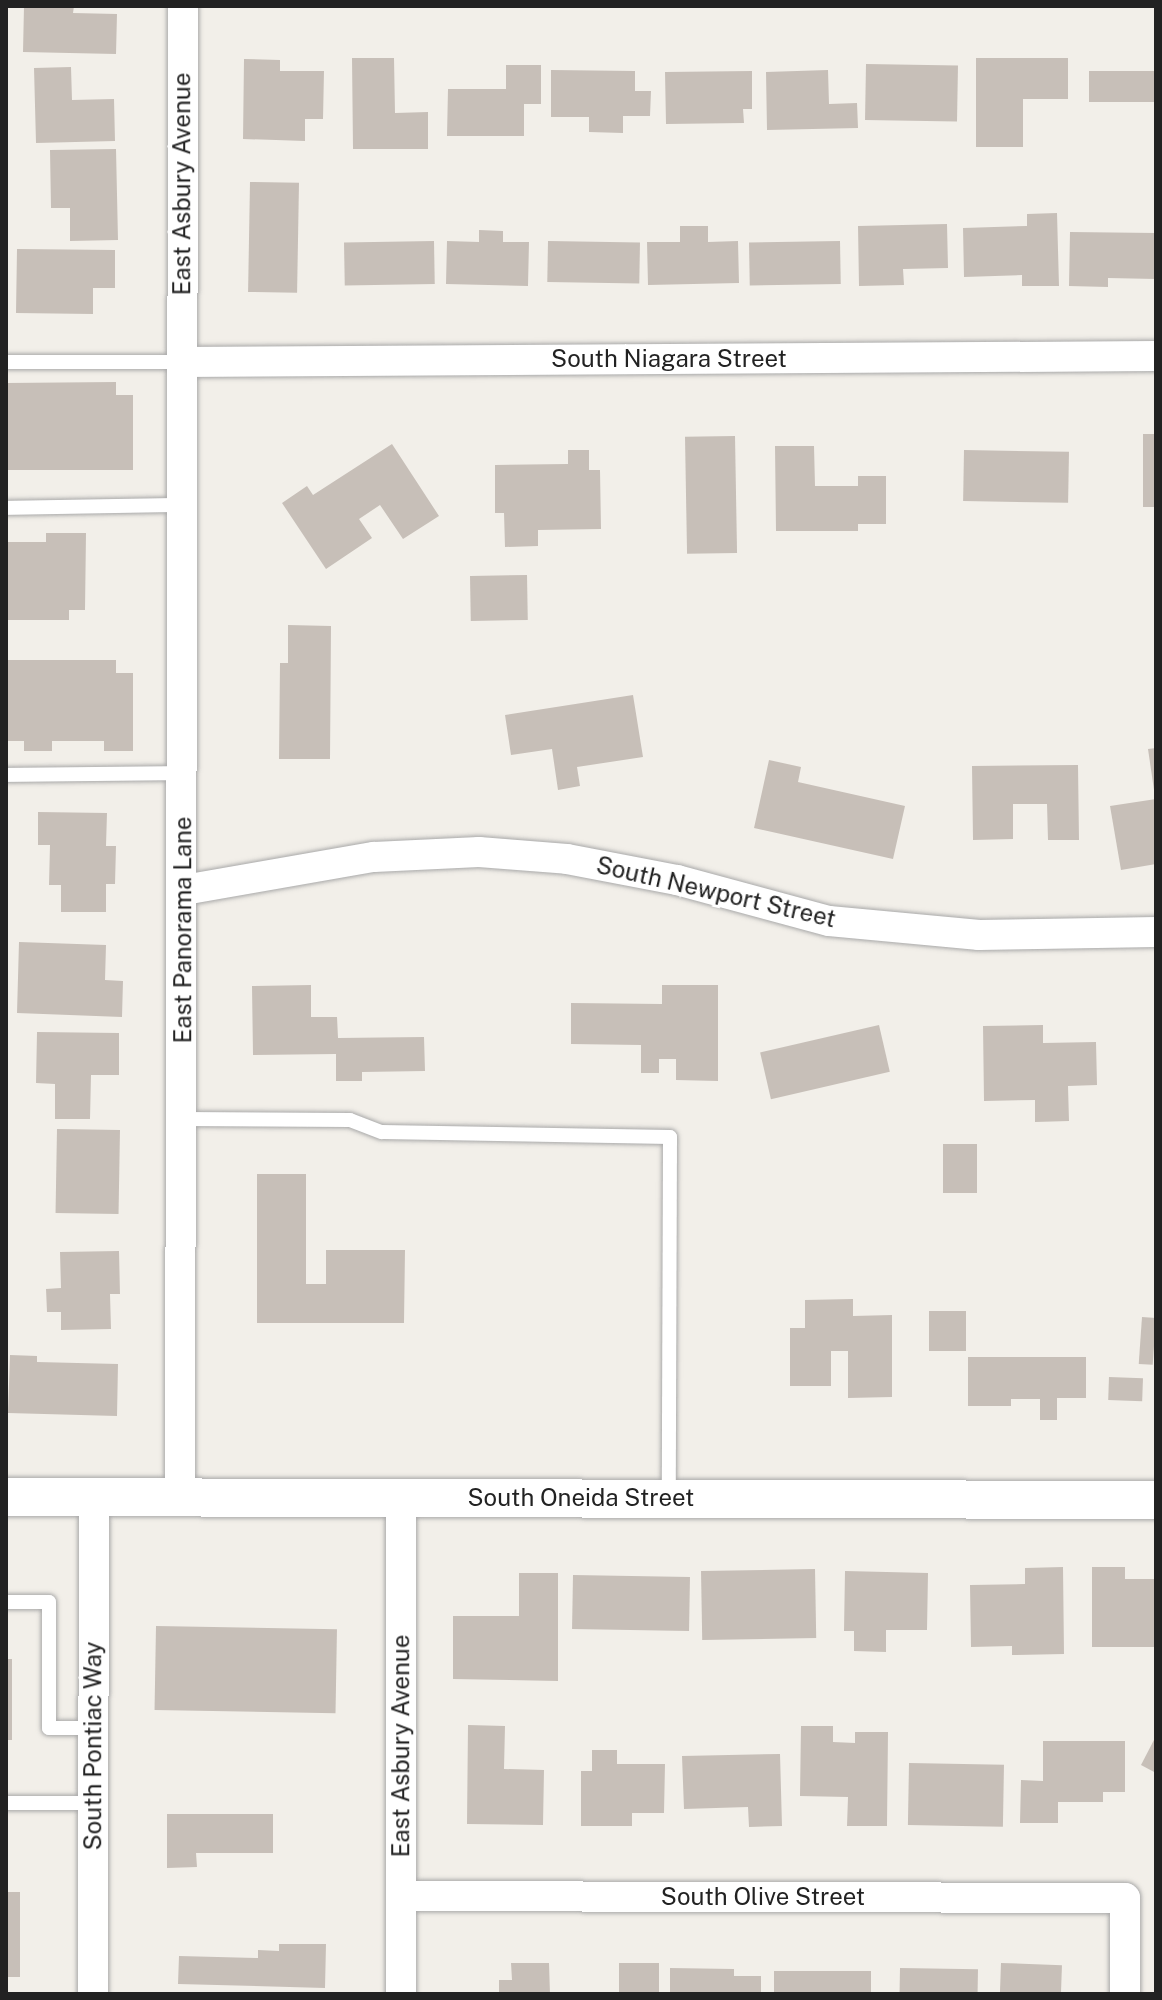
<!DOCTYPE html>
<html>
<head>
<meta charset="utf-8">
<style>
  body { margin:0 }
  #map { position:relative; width:1162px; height:2000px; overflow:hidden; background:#f2efe9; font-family:"Public Sans",sans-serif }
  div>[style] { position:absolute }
  .building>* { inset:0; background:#c7bfb8; transform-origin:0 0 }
  .roads { filter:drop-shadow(0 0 2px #a9a9a9) drop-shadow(0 0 2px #a9a9a9) }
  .service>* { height:14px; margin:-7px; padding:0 7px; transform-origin:7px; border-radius:7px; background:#fff }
  .minor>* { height:30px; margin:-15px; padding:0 15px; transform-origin:15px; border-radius:15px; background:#fff }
  .tertiary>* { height:38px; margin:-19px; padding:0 19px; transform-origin:19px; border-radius:19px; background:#fff }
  span { translate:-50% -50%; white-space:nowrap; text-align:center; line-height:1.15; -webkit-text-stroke:6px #fff; paint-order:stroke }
  .street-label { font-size:24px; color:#222 }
  .frame { position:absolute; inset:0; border:8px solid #222; pointer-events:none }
</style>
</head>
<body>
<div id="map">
  <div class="building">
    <div style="clip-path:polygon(24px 6px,74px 6px,73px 13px,117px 14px,116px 54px,23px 52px)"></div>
    <div style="clip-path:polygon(352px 58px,394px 58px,395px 113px,428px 112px,428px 149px,353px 149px)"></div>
    <div style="clip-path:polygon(976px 58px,1068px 58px,1068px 99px,1023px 99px,1023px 147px,976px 147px)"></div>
    <div style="clip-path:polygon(244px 59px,280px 60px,280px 71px,324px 71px,323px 119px,305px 119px,305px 141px,243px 139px)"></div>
    <div style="left:866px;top:64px;width:92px;height:56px;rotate:1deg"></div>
    <div style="clip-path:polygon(506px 65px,541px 65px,541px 104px,524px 104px,524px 136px,447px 136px,448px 89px,506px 89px)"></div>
    <div style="clip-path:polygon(71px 67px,72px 100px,114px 99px,115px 141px,36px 143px,34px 68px)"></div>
    <div style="clip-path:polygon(551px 70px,635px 71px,635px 91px,651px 91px,650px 116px,623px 116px,623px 133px,589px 132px,589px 117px,551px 117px)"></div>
    <div style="clip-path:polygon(828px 70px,829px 104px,857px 103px,858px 128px,767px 130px,766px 72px)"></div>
    <div style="clip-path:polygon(752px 71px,752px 109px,743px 109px,744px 123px,666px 124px,665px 72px)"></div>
    <div style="left:1156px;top:71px;width:31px;height:67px;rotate:90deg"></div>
    <div style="clip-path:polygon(116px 149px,118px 240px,70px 241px,70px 208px,51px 208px,50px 150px)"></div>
    <div style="left:250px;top:182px;width:49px;height:110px;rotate:1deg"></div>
    <div style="clip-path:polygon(1057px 213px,1059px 286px,1022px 286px,1022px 275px,964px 277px,963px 228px,1027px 226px,1027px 214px)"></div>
    <div style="clip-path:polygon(947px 224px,948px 268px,903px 269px,904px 285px,859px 286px,858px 226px)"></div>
    <div style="clip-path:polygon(680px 226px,708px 226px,708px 242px,738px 241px,739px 283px,648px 285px,647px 242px,680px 242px)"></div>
    <div style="clip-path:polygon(479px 230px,503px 231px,503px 242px,529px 242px,528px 286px,446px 284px,447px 241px,479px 242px)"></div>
    <div style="clip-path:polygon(1070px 232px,1156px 233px,1156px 279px,1108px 278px,1108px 287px,1069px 286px)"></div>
    <div style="left:434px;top:241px;width:43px;height:90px;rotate:89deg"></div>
    <div style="left:548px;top:241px;width:92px;height:41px;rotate:1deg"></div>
    <div style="left:840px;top:241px;width:43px;height:91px;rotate:89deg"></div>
    <div style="clip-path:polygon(17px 249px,115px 250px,115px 288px,93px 288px,93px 314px,16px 313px)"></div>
    <div style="clip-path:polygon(116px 382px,116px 395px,133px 395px,133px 470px,6px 470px,6px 383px)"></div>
    <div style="left:1143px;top:434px;width:13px;height:73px"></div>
    <div style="left:735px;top:436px;width:117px;height:50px;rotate:89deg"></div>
    <div style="clip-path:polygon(392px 444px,439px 516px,403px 539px,380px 505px,359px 519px,372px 538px,326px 569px,282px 503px,307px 486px,313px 495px)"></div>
    <div style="clip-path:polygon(775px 446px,814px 446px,815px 486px,858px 486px,858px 476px,886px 476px,886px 524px,858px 524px,858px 531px,776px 531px)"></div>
    <div style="clip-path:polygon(568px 450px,589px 450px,589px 470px,600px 470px,601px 529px,538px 530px,538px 546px,505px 547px,504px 513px,495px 513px,495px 465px,568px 464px)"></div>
    <div style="left:964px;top:450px;width:105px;height:51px;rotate:1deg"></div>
    <div style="clip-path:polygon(46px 533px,86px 533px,85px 610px,69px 610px,69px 620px,6px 620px,6px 542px,46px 542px)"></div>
    <div style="left:527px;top:575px;width:45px;height:57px;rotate:89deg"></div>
    <div style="clip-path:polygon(288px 625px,331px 626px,330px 759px,279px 759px,280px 663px,288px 663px)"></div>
    <div style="clip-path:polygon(6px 660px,116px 660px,116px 673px,133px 673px,133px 751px,104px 751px,104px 741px,52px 741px,52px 751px,24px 751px,24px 741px,6px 741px)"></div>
    <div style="clip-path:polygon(633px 695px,643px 757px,577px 767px,580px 786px,558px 790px,552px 749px,511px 755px,505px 715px)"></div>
    <div style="clip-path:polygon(1156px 748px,1156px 789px,1154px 790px,1148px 749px)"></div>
    <div style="clip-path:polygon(769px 760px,801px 767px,798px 782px,905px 806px,893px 859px,754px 828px)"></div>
    <div style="clip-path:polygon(1078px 765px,1079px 840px,1048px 840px,1047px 804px,1013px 804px,1013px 839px,973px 840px,972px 766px)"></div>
    <div style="clip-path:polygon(1156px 799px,1156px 864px,1121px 870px,1110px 806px)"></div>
    <div style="clip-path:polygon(38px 812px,107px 813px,106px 846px,116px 846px,115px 884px,106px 884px,106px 912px,61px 912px,61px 885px,49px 885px,50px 845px,38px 845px)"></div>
    <div style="clip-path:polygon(19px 942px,106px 945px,105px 980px,123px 981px,122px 1017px,17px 1013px)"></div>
    <div style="clip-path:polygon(311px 985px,311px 1017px,337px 1017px,338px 1038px,424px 1037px,425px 1071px,362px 1072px,362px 1081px,336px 1081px,336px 1054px,253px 1055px,252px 986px)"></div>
    <div style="clip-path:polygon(662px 985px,718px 985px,718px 1081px,676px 1080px,676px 1059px,659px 1059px,659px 1073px,641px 1073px,641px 1045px,571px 1044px,571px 1003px,662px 1004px)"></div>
    <div style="left:879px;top:1025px;width:48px;height:122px;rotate:77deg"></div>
    <div style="clip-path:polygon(1043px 1025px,1043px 1043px,1096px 1042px,1097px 1085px,1068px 1086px,1069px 1121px,1035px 1122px,1035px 1100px,984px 1101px,983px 1026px)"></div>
    <div style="clip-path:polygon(37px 1032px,119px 1033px,119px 1075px,91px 1075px,90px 1119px,55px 1119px,55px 1084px,36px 1083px)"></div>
    <div style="left:57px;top:1129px;width:63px;height:84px;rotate:1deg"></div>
    <div style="left:943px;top:1144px;width:34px;height:49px"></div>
    <div style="clip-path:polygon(257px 1174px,306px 1174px,306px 1284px,326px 1284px,326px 1250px,405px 1250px,404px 1323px,257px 1323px)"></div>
    <div style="clip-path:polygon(119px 1251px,120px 1294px,110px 1294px,111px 1329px,61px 1330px,61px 1312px,47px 1312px,46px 1289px,61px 1288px,60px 1252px)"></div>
    <div style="clip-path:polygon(853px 1299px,853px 1316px,892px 1315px,892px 1397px,848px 1398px,848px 1351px,831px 1351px,831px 1386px,790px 1386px,790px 1328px,805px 1328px,805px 1300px)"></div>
    <div style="left:929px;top:1311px;width:37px;height:40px"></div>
    <div style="left:1142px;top:1317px;width:14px;height:47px;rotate:4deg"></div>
    <div style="clip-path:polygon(10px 1355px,37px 1356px,37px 1362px,118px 1364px,117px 1416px,8px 1413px)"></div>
    <div style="clip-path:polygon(968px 1357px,1086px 1357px,1086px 1398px,1057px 1398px,1057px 1420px,1040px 1420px,1040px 1399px,1011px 1399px,1011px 1406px,968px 1406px)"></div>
    <div style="left:1109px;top:1377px;width:34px;height:23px;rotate:2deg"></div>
    <div style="clip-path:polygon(1063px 1567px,1064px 1654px,1012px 1655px,1012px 1646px,971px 1647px,970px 1585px,1025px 1584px,1025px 1568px)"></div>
    <div style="clip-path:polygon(1092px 1567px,1125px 1567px,1125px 1579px,1156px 1579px,1156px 1647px,1092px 1647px)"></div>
    <div style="left:815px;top:1569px;width:69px;height:114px;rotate:89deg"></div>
    <div style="clip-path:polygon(845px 1571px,928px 1573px,927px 1630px,886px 1630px,886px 1652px,854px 1651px,854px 1631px,844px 1631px)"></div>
    <div style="clip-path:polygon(519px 1573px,558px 1573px,558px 1681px,453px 1679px,453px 1616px,519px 1616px)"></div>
    <div style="left:573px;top:1575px;width:117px;height:54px;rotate:1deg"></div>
    <div style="left:156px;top:1626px;width:181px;height:84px;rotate:1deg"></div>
    <div style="left:6px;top:1659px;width:6px;height:81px"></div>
    <div style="clip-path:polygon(468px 1725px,505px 1726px,504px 1769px,544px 1770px,543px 1825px,467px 1824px)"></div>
    <div style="clip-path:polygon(801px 1726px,833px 1726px,833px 1742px,855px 1743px,855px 1732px,888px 1732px,887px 1826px,847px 1826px,848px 1797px,800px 1796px)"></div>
    <div style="clip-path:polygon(1156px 1736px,1156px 1773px,1141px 1765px)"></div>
    <div style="clip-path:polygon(1043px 1741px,1125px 1741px,1125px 1792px,1103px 1792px,1103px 1802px,1058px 1802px,1058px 1823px,1020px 1823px,1021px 1780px,1043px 1781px)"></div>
    <div style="clip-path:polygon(592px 1750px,617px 1750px,617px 1764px,665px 1764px,664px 1813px,632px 1813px,632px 1826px,581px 1826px,581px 1771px,592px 1771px)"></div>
    <div style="clip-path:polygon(780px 1754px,782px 1826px,749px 1827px,748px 1807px,684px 1809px,682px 1756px)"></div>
    <div style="left:909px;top:1763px;width:95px;height:62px;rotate:1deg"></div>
    <div style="clip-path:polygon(167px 1814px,273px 1814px,273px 1853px,196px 1853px,197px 1867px,167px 1868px)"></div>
    <div style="left:6px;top:1892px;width:14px;height:85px"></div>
    <div style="clip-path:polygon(279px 1944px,326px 1944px,325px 1988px,178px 1984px,179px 1956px,258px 1958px,258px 1950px,279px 1951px)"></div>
    <div style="clip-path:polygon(511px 1963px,549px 1963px,550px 1994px,499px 1994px,499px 1980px,512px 1980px)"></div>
    <div style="left:619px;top:1963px;width:40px;height:31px"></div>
    <div style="left:1001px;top:1963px;width:61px;height:31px;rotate:2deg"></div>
    <div style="clip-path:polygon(670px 1968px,734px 1969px,734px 1976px,761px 1976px,761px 1994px,670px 1994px)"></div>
    <div style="left:900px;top:1968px;width:78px;height:26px;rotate:1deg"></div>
    <div style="left:774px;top:1971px;width:97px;height:23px"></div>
  </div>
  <div class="roads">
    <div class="service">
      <div style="left:6px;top:362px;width:175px"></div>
      <div style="left:6px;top:508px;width:176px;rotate:-1deg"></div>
      <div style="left:6px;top:775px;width:177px;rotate:-0.6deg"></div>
      <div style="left:182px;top:1119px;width:168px;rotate:0.3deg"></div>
      <div style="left:350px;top:1120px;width:34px;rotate:21deg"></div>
      <div style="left:382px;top:1132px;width:288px;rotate:1deg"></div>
      <div style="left:670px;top:1137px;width:361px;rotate:90.2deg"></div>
      <div style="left:6px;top:1602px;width:43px"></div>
      <div style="left:49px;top:1602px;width:126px;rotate:90deg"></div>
      <div style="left:49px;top:1728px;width:43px"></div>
      <div style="left:6px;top:1803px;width:86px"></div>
    </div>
    <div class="minor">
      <div style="left:181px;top:362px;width:975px;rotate:-0.35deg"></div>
      <div style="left:184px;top:890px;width:193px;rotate:-9.9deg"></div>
      <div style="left:374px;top:857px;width:105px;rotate:-2.7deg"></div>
      <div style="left:479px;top:852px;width:88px;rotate:4.5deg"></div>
      <div style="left:567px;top:859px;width:112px;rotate:10.8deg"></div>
      <div style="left:677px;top:880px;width:157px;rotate:15.1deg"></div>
      <div style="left:829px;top:921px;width:151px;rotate:5.3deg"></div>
      <div style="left:979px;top:935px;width:177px;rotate:-1deg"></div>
      <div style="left:180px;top:1498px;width:1492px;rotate:-89.88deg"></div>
      <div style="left:401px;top:1498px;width:496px;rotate:90deg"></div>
      <div style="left:401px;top:1896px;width:724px;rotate:0.16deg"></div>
      <div style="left:1125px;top:1898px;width:96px;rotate:90deg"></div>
      <div style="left:93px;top:1994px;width:496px;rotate:-89.9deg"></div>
    </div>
    <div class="tertiary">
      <div style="left:6px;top:1497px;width:1150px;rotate:0.15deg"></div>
    </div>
  </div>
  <div class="street-label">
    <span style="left:182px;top:184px;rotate:-90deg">East Asbury Avenue</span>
    <span style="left:669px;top:359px">South Niagara Street</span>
    <span style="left:716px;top:892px;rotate:13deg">South Newport Street</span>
    <span style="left:183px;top:930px;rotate:-90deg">East Panorama Lane</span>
    <span style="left:581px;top:1498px">South Oneida Street</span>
    <span style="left:93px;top:1746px;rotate:-90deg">South Pontiac Way</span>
    <span style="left:401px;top:1746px;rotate:-90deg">East Asbury Avenue</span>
    <span style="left:763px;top:1897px">South Olive Street</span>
  </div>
  <div class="frame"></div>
</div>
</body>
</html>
